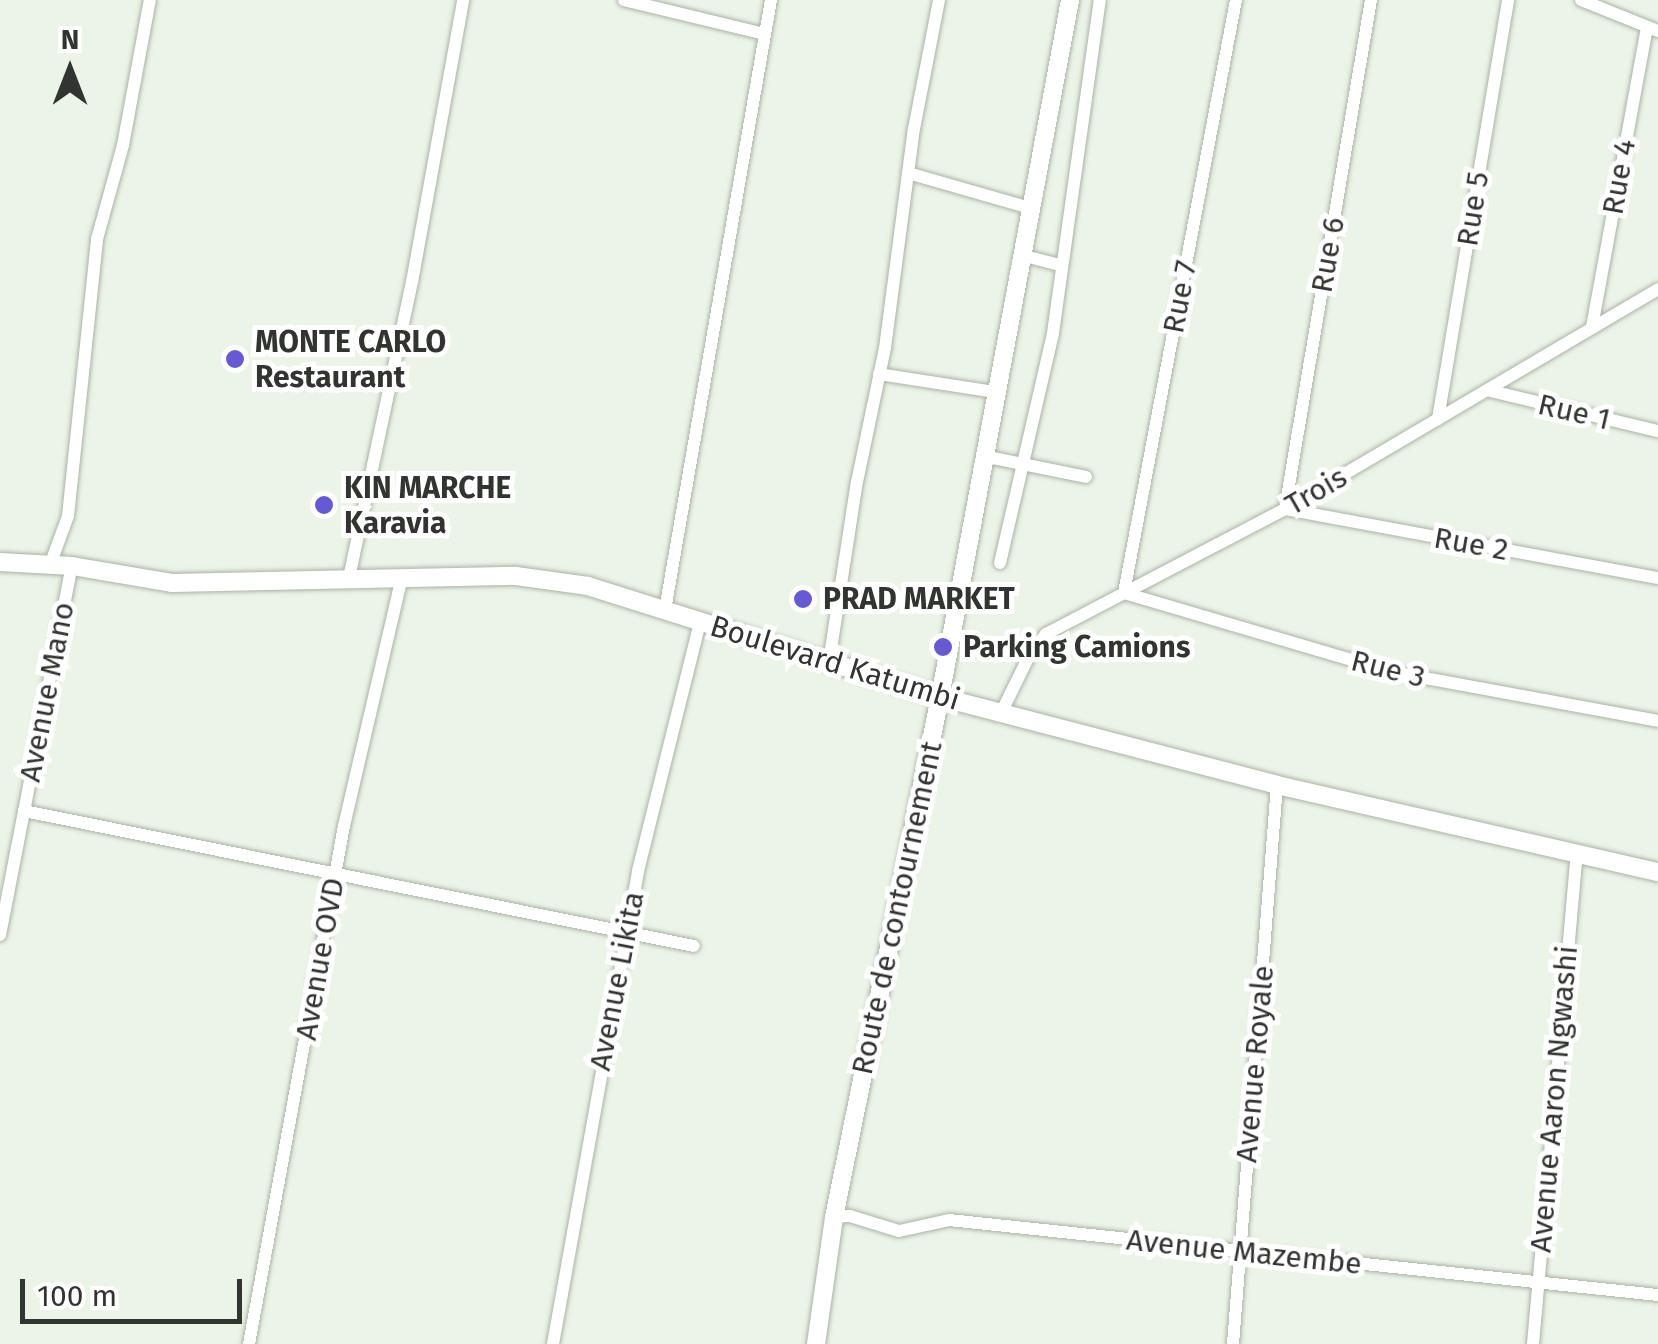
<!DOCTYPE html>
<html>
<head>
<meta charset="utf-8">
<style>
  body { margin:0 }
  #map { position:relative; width:1658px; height:1344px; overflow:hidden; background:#ecf4e8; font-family:"Fira Sans",sans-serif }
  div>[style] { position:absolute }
  .roads { filter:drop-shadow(0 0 2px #abb2a6) drop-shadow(0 0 2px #abb2a6) }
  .street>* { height:12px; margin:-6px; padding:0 6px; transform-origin:6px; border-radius:6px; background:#fff }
  .secondary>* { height:18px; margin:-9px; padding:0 9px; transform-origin:9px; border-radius:9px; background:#fff }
  .dots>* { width:28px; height:28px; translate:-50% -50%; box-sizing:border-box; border:5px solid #fff; border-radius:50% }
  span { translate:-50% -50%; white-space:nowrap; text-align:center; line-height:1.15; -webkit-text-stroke:10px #fff; paint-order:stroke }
  .street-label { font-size:30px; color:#313430 }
  .poi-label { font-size:30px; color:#313430; font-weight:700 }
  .left { translate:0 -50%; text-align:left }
  .north { position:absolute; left:20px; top:20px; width:100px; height:100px; -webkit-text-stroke:8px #fff; paint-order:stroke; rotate:0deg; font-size:28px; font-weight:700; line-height:40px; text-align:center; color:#313430 }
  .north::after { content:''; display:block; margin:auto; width:35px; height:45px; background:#313430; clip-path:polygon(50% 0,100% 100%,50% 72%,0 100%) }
  .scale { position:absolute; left:20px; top:1279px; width:222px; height:45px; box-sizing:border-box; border:5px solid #313430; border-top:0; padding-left:12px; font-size:30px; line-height:35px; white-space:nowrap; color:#313430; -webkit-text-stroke:8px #fff; paint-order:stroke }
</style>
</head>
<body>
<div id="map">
  <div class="roads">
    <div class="street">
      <div style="left:624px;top:0;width:145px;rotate:13.6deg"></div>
      <div style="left:1236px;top:0;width:603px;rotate:100.7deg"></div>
      <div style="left:1124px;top:593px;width:279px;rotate:16.4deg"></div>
      <div style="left:1392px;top:672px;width:270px;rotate:10.4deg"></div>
      <div style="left:1371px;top:0;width:516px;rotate:99.59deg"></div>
      <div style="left:1285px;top:509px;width:379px;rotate:10.5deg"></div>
      <div style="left:1581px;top:0;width:83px;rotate:21.9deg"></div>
      <div style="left:908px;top:173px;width:127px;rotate:16deg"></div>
      <div style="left:1021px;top:255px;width:40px;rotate:14.4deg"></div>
      <div style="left:1592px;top:327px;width:305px;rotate:-79.6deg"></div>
      <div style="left:879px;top:374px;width:117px;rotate:8.8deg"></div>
      <div style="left:1491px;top:391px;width:172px;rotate:13.5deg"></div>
      <div style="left:1438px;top:419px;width:425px;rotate:-80.5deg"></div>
      <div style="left:983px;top:456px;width:105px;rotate:11.5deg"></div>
      <div style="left:1000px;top:563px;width:236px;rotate:-77deg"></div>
      <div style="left:1053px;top:333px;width:336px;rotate:-82deg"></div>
      <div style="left:50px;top:565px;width:52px;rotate:-69.8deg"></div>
      <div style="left:68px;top:516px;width:279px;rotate:-84deg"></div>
      <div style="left:97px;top:239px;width:98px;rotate:-74.5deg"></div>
      <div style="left:123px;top:145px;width:147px;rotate:-79.5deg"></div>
      <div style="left:349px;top:578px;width:303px;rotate:-78deg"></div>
      <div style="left:412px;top:282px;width:287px;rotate:-79.7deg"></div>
      <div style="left:665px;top:610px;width:619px;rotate:-80.14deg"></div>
      <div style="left:829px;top:662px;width:182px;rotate:-81.2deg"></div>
      <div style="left:857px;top:482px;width:137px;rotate:-78.2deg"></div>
      <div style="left:885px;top:348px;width:221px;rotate:-82.5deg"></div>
      <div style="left:914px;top:129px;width:131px;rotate:-79deg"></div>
      <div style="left:1001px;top:713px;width:66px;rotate:-63.8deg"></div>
      <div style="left:1030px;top:654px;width:26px;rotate:-51deg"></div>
      <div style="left:1046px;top:634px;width:270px;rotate:-27.6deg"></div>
      <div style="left:1285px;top:509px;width:433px;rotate:-30.5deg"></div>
      <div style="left:24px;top:811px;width:683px;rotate:11.39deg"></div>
      <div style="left:0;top:935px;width:376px;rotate:-79deg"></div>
      <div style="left:834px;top:1217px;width:16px;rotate:-4deg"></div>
      <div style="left:850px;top:1216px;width:51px;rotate:17deg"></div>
      <div style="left:899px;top:1231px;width:51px;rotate:-12.4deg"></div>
      <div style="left:949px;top:1220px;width:713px;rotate:6.04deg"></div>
      <div style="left:249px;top:1344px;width:527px;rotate:-79.61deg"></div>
      <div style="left:344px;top:826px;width:257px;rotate:-76.9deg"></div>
      <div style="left:553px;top:1344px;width:481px;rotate:-79.8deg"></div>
      <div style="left:638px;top:871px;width:257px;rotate:-76deg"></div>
      <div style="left:1233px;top:1344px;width:561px;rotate:-85.5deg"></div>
      <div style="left:1533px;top:1344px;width:492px;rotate:-84.9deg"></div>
    </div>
    <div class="secondary">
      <div style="left:0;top:562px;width:72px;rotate:3.2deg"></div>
      <div style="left:72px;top:566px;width:101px;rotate:9.6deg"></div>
      <div style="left:172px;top:583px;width:344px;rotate:-1.2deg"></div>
      <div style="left:516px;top:576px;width:73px;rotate:7.9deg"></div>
      <div style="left:588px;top:586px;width:369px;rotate:17.5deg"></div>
      <div style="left:940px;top:697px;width:348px;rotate:14.6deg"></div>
      <div style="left:1277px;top:785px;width:391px;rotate:12.9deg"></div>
      <div style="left:816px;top:1344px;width:128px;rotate:-81.9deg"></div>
      <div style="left:834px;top:1217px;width:531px;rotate:-78.48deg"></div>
      <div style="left:940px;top:697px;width:709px;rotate:-79.43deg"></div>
    </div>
  </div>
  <div class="dots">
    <div style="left:235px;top:359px;background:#665ad3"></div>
    <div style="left:324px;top:505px;background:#665ad3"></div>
    <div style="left:803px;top:599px;background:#665ad3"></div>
    <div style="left:943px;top:647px;background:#665ad3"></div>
  </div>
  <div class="street-label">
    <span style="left:1619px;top:177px;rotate:-80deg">Rue 4</span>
    <span style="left:1473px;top:209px;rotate:-81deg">Rue 5</span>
    <span style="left:1328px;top:255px;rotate:-80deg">Rue 6</span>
    <span style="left:1180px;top:297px;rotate:-79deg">Rue 7</span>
    <span style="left:1574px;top:412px;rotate:13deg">Rue 1</span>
    <span style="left:1316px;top:491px;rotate:-30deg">Trois</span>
    <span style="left:1471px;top:544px;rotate:10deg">Rue 2</span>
    <span style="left:835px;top:663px;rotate:17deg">Boulevard Katumbi</span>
    <span style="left:1388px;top:669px;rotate:14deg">Rue 3</span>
    <span style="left:47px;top:692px;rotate:-79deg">Avenue Mano</span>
    <span style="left:897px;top:908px;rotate:-78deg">Route de contournement</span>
    <span style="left:320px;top:959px;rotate:-80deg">Avenue OVD</span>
    <span style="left:617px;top:981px;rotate:-79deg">Avenue Likita</span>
    <span style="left:1255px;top:1064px;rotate:-85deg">Avenue Royale</span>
    <span style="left:1554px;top:1099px;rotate:-85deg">Avenue Aaron Ngwashi</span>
    <span style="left:1244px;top:1252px;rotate:6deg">Avenue Mazembe</span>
  </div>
  <div class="poi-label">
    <span class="left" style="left:255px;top:359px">MONTE CARLO<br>Restaurant</span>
    <span class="left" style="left:344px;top:505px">KIN MARCHE<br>Karavia</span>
    <span class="left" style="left:823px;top:599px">PRAD MARKET</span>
    <span class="left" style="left:963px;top:647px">Parking Camions</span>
  </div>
  <div class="north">N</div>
  <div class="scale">100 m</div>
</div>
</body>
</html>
